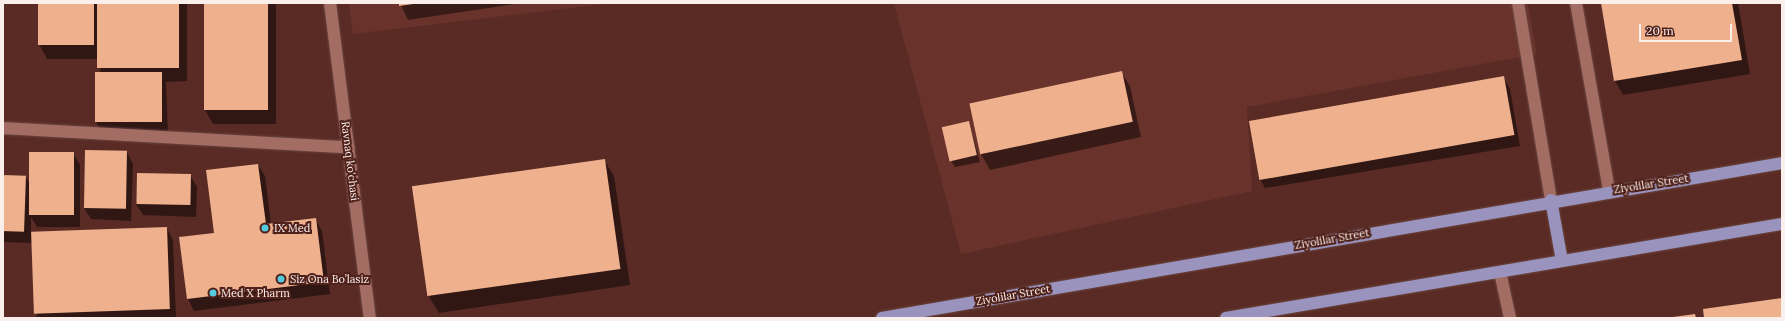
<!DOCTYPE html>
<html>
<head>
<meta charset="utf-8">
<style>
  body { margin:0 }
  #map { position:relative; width:1785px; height:321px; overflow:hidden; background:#5a2b24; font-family:Lora,serif }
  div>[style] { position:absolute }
  .built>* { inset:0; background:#69332b }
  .shadow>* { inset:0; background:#0007 }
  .building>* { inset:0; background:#eeb08d; transform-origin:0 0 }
  .roads { filter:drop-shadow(0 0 1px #6b4742) drop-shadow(0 0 1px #6b4742) }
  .minor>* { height:12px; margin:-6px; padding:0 6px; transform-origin:6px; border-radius:6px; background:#a36d64 }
  .major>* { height:12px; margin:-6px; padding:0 6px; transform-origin:6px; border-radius:6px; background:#9a93be }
  .dots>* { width:11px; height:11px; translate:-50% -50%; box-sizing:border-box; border:2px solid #4f211a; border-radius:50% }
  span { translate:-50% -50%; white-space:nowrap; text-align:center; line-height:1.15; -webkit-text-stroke:4px #4f211a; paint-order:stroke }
  .street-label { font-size:11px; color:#fbefec }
  .poi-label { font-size:11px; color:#fbefec }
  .left { translate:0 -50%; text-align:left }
  .frame { position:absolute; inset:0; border:4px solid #fbefec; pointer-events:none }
  .scale { position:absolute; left:1639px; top:24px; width:93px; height:18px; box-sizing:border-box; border:2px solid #fbefec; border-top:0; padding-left:5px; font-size:12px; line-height:14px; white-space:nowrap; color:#fbefec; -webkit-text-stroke:3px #4f211a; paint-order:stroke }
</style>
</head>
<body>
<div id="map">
  <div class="built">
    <div style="clip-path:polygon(349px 3px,612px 3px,353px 34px)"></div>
    <div style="clip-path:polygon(894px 3px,1528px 3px,1537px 54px,1247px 107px,1252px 191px,961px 254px)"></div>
  </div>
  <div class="shadow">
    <div style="clip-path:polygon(39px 3px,187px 3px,187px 81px,166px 82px,168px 134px,103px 134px,96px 122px,96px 73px,101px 73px,98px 59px,47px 59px,39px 44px)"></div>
    <div style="clip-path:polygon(205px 3px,276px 3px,276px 124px,213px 124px,205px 110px)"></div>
    <div style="clip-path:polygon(400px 3px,514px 3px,515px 4px,408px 20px)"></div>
    <div style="clip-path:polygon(1602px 3px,1738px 3px,1750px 74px,1623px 95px,1615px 81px)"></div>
    <div style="clip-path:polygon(1121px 72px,1130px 86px,1141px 137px,990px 170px,982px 156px,971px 105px)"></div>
    <div style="clip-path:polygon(1503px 77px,1510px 89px,1520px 146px,1265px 188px,1259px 177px)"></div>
    <div style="clip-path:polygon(969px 122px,980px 162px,955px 167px,951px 161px)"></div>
    <div style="clip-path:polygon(127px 152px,133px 164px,131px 221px,91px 219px,84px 208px)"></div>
    <div style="clip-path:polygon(73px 153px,80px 165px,80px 227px,37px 227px,31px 217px,31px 232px,167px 228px,173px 240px,176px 318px,37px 318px,32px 243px,3px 242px,3px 176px,26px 177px,30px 184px)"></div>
    <div style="clip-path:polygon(604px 160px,614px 176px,630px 285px,439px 313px,429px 297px)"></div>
    <div style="clip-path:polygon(258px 165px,265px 176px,271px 224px,315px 219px,322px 231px,330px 294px,194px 311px,188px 299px,215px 234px)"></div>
    <div style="clip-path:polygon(190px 175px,197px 187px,196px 217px,143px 215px,136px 204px)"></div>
  </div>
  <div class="building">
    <div style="left:38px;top:3px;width:56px;height:42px"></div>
    <div style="left:97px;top:3px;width:82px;height:65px"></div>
    <div style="left:204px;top:3px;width:64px;height:107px"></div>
    <div style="clip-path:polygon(399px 3px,413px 3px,413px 4px,399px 6px)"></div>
    <div style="clip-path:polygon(1601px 3px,1732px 3px,1742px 60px,1614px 81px)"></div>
    <div style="left:1122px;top:71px;width:52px;height:156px;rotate:78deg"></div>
    <div style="left:95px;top:72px;width:67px;height:50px"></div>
    <div style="left:1504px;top:76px;width:60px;height:259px;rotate:80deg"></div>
    <div style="left:969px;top:121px;width:35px;height:28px;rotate:77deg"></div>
    <div style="left:85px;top:150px;width:42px;height:58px;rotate:1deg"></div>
    <div style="left:29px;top:152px;width:45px;height:63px"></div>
    <div style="left:605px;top:159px;width:111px;height:195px;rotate:82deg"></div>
    <div style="clip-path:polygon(258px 164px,266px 224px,316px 218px,324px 282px,187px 299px,179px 237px,214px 233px,206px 170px)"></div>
    <div style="left:137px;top:173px;width:54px;height:31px;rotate:1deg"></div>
    <div style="left:3px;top:175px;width:23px;height:56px;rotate:2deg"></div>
    <div style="left:167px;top:227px;width:82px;height:136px;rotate:88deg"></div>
    <div style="clip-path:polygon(1782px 298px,1782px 318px,1704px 318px,1703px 309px)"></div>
    <div style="clip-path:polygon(1695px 314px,1696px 318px,1673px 318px,1673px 317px)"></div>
  </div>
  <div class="roads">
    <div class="minor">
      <div style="left:330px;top:3px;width:318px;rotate:82.8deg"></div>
      <div style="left:1518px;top:3px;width:200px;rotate:80.5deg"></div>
      <div style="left:1576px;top:3px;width:190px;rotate:80deg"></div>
      <div style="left:3px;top:128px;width:346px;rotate:3.2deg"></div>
      <div style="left:1500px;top:272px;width:47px;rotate:77.7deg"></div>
    </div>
    <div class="major">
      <div style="left:1551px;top:200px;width:62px;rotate:79.8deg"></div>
      <div style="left:882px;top:318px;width:913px;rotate:-9.77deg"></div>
      <div style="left:1226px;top:318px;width:564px;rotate:-9.6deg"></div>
    </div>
  </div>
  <div class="dots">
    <div style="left:265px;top:228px;background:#54cade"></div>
    <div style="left:281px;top:279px;background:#54cade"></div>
    <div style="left:213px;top:293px;background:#54cade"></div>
  </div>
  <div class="street-label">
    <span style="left:350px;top:161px;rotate:83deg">Ravnaq ko'chasi</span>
    <span style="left:1651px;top:184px;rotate:-9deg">Ziyolilar Street</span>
    <span style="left:1332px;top:239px;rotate:-10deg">Ziyolilar Street</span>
    <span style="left:1013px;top:295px;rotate:-10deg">Ziyolilar Street</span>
  </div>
  <div class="poi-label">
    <span class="left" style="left:274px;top:228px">IX Med</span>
    <span class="left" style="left:290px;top:279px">Siz Ona Bo’lasiz</span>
    <span class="left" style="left:221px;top:293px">Med X Pharm</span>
  </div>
  <div class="frame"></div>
  <div class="scale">20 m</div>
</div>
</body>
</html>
